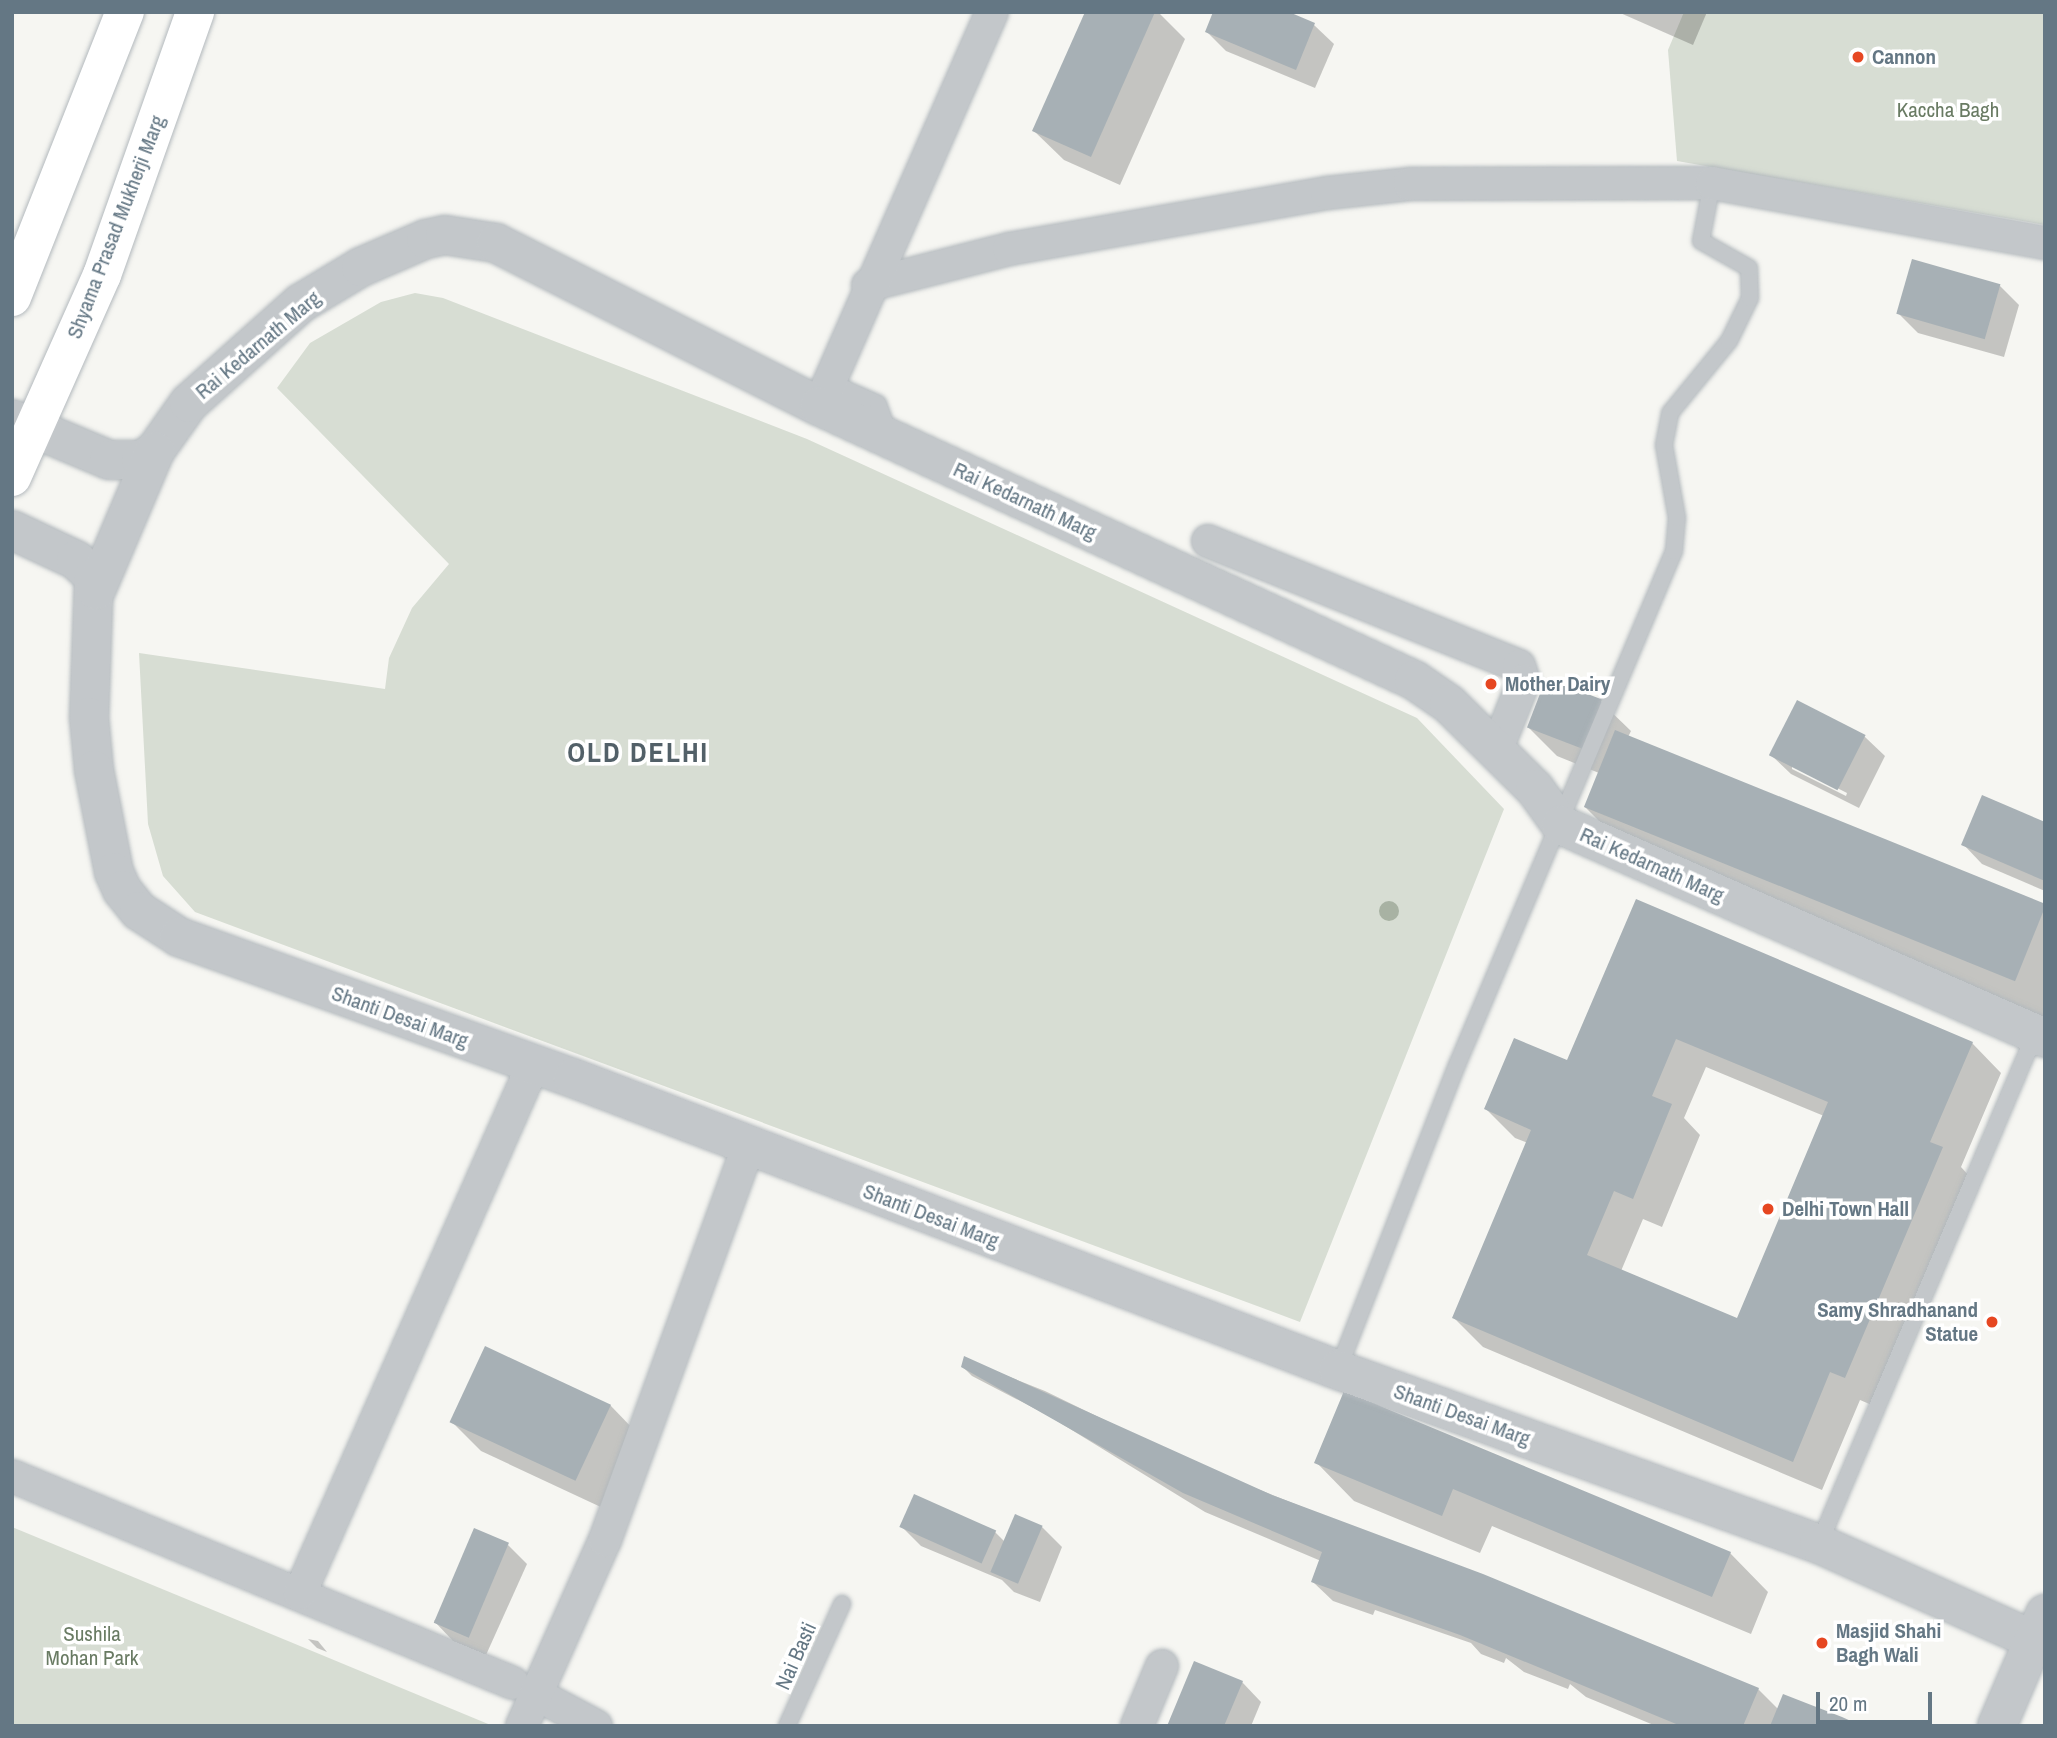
<!DOCTYPE html>
<html>
<head>
<meta charset="utf-8">
<style>
  body { margin:0 }
  #map { position:relative; width:2057px; height:1738px; overflow:hidden; background:#f6f6f2; font-family:"Archivo Narrow",sans-serif }
  div>[style] { position:absolute }
  .green>* { inset:0; background:#d7ddd3 }
  .shadow>* { inset:0; background:#0003 }
  .building>* { inset:0; background:#a7b0b5; transform-origin:0 0 }
  .roads { filter:drop-shadow(0 0 2px #b3b9bd) drop-shadow(0 0 2px #b3b9bd) }
  .service>* { height:16px; margin:-8px; padding:0 8px; transform-origin:8px; border-radius:8px; background:#c3c7ca }
  .minor>* { height:32px; margin:-16px; padding:0 16px; transform-origin:16px; border-radius:16px; background:#c3c7ca }
  .tertiary>* { height:38px; margin:-19px; padding:0 19px; transform-origin:19px; border-radius:19px; background:#c3c7ca }
  .secondary>* { height:38px; margin:-19px; padding:0 19px; transform-origin:19px; border-radius:19px; background:#fff }
  .trees>* { width:20px; height:20px; margin:-10px; border-radius:50%; background:#a8b2a3 }
  .dots>* { width:19px; height:19px; translate:-50% -50%; box-sizing:border-box; border:4px solid #fff; border-radius:50% }
  span { translate:-50% -50%; white-space:nowrap; text-align:center; line-height:1.15; -webkit-text-stroke:7px #fff; paint-order:stroke }
  .poi-label { font-size:21px; color:#647784; font-weight:700 }
  .left { translate:0 -50%; text-align:left }
  .right { translate:-100% -50%; text-align:right }
  .park-label { font-size:21px; color:#697b63 }
  .street-label { font-size:21px; color:#647784 }
  .district-label { font-size:28px; color:#526068; font-weight:700; letter-spacing:2px }
  .frame { position:absolute; inset:0; border:14px solid #647784; pointer-events:none }
  .scale { position:absolute; left:1816px; top:1692px; width:116px; height:32px; box-sizing:border-box; border:4px solid #647784; border-top:0; padding-left:9px; font-size:21px; line-height:24px; white-space:nowrap; color:#647784; -webkit-text-stroke:5px #fff; paint-order:stroke }
</style>
</head>
<body>
<div id="map">
  <div class="green">
    <div style="clip-path:polygon(1684px 12px,2045px 12px,2045px 225px,1677px 161px,1668px 50px)"></div>
    <div style="clip-path:polygon(415px 293px,443px 298px,807px 439px,1417px 718px,1504px 809px,1300px 1322px,195px 912px,163px 876px,148px 824px,139px 653px,385px 689px,389px 658px,412px 608px,449px 564px,277px 388px,310px 343px,381px 302px)"></div>
    <div style="clip-path:polygon(12px 1527px,288px 1641px,493px 1726px,12px 1726px)"></div>
  </div>
  <div class="shadow">
    <div style="clip-path:polygon(1087px 12px,1158px 12px,1185px 39px,1120px 185px,1064px 160px,1034px 131px)"></div>
    <div style="clip-path:polygon(1284px 12px,1314px 25px,1334px 44px,1315px 88px,1226px 51px,1207px 32px)"></div>
    <div style="clip-path:polygon(1618px 12px,1707px 12px,1693px 45px)"></div>
    <div style="clip-path:polygon(2000px 286px,2019px 305px,2004px 357px,1918px 333px,1898px 313px)"></div>
    <div style="clip-path:polygon(1547px 680px,1601px 702px,1631px 731px,1628px 737px,2045px 909px,2045px 1018px,1614px 836px,1585px 807px,1599px 773px,1557px 756px,1528px 727px)"></div>
    <div style="clip-path:polygon(evenodd,1798px 702px,1865px 737px,1885px 756px,1859px 808px,1791px 774px,1771px 755px,1798px 702px,1792px 765px,1847px 793px,1846px 796px,1792px 769px,1792px 765px)"></div>
    <div style="clip-path:polygon(2045px 824px,2045px 891px,1982px 864px,1963px 844px)"></div>
    <div style="clip-path:polygon(evenodd,1637px 902px,1972px 1043px,2001px 1073px,1961px 1167px,1971px 1178px,1874px 1406px,1860px 1400px,1822px 1490px,1483px 1347px,1454px 1318px,1528px 1143px,1515px 1138px,1486px 1109px,1568px 1063px,1637px 902px,1706px 1067px,1824px 1116px,1738px 1320px,1621px 1271px,1643px 1219px,1662px 1227px,1700px 1135px,1684px 1118px,1706px 1067px)"></div>
    <div style="clip-path:polygon(965px 1359px,1045px 1391px,1195px 1464px,1758px 1689px,1779px 1710px,1858px 1726px,1656px 1726px,1586px 1697px,1570px 1684px,1568px 1689px,1524px 1672px,1506px 1658px,1504px 1663px,1481px 1654px,1471px 1643px,1375px 1610px,1373px 1615px,1333px 1601px,1313px 1582px,1321px 1561px,1205px 1512px,1049px 1416px,972px 1376px,963px 1367px)"></div>
    <div style="clip-path:polygon(1345px 1393px,1730px 1553px,1768px 1592px,1751px 1634px,1492px 1526px,1480px 1553px,1354px 1501px,1316px 1462px)"></div>
    <div style="clip-path:polygon(610px 1405px,639px 1435px,605px 1509px,481px 1451px,452px 1422px)"></div>
    <div style="clip-path:polygon(902px 1527px,995px 1532px,1006px 1543px,1042px 1527px,1062px 1547px,1040px 1602px,1014px 1592px,1002px 1580px,921px 1546px)"></div>
    <div style="clip-path:polygon(508px 1545px,527px 1564px,486px 1655px,453px 1641px,434px 1621px)"></div>
    <div style="clip-path:polygon(308px 1639px,318px 1641px,327px 1652px,317px 1648px)"></div>
    <div style="clip-path:polygon(1242px 1682px,1261px 1702px,1251px 1726px,1169px 1726px)"></div>
  </div>
  <div class="building">
    <div style="clip-path:polygon(1085px 12px,1155px 12px,1091px 157px,1032px 131px)"></div>
    <div style="clip-path:polygon(1213px 12px,1289px 12px,1315px 23px,1296px 70px,1205px 32px)"></div>
    <div style="left:1912px;top:259px;width:92px;height:57px;rotate:16deg"></div>
    <div style="left:1546px;top:678px;width:60px;height:53px;rotate:21deg"></div>
    <div style="left:1797px;top:700px;width:77px;height:62px;rotate:27deg"></div>
    <div style="left:1615px;top:730px;width:465px;height:83px;rotate:22deg"></div>
    <div style="clip-path:polygon(1982px 795px,2045px 822px,2045px 881px,1961px 845px)"></div>
    <div style="clip-path:polygon(evenodd,1636px 899px,1973px 1042px,1930px 1142px,1943px 1147px,1845px 1378px,1830px 1372px,1793px 1462px,1452px 1318px,1531px 1130px,1484px 1109px,1514px 1038px,1567px 1060px,1636px 899px,1676px 1039px,1828px 1102px,1737px 1318px,1587px 1255px,1614px 1191px,1633px 1199px,1672px 1104px,1652px 1096px,1676px 1039px)"></div>
    <div style="left:485px;top:1346px;width:139px;height:84px;rotate:25deg"></div>
    <div style="clip-path:polygon(964px 1356px,1272px 1495px,1483px 1574px,1759px 1688px,1743px 1726px,1681px 1726px,1460px 1635px,1311px 1582px,1322px 1552px,1183px 1493px,961px 1367px)"></div>
    <div style="clip-path:polygon(1344px 1391px,1731px 1552px,1712px 1597px,1453px 1489px,1442px 1516px,1314px 1463px)"></div>
    <div style="left:914px;top:1494px;width:90px;height:36px;rotate:24deg"></div>
    <div style="left:1015px;top:1514px;width:30px;height:63px;rotate:23deg"></div>
    <div style="left:474px;top:1528px;width:38px;height:103px;rotate:23deg"></div>
    <div style="clip-path:polygon(1194px 1661px,1243px 1681px,1224px 1726px,1167px 1726px)"></div>
    <div style="clip-path:polygon(1783px 1694px,1842px 1717px,1862px 1726px,1770px 1726px)"></div>
  </div>
  <div class="roads">
    <div class="service">
      <div style="left:827px;top:401px;width:22px;rotate:-34deg"></div>
      <div style="left:845px;top:389px;width:36px;rotate:24deg"></div>
      <div style="left:878px;top:404px;width:29px;rotate:70deg"></div>
      <div style="left:1338px;top:1370px;width:327px;rotate:-68.7deg"></div>
      <div style="left:1457px;top:1065px;width:558px;rotate:-67.11deg"></div>
      <div style="left:1674px;top:551px;width:33px;rotate:-85deg"></div>
      <div style="left:1677px;top:518px;width:74px;rotate:-100.1deg"></div>
      <div style="left:1664px;top:445px;width:33px;rotate:-79deg"></div>
      <div style="left:1670px;top:413px;width:93px;rotate:-50.7deg"></div>
      <div style="left:1729px;top:341px;width:48px;rotate:-64deg"></div>
      <div style="left:1750px;top:298px;width:30px;rotate:-92deg"></div>
      <div style="left:1749px;top:268px;width:55px;rotate:-150.6deg"></div>
      <div style="left:1701px;top:241px;width:59px;rotate:-79.3deg"></div>
      <div style="left:1819px;top:1544px;width:554px;rotate:-67.05deg"></div>
      <div style="left:787px;top:1726px;width:134px;rotate:-65.7deg"></div>
    </div>
    <div class="minor">
      <div style="left:868px;top:285px;width:146px;rotate:-14.3deg"></div>
      <div style="left:1009px;top:249px;width:323px;rotate:-10deg"></div>
      <div style="left:1327px;top:193px;width:83px;rotate:-6.2deg"></div>
      <div style="left:1410px;top:184px;width:302px;rotate:-0.2deg"></div>
      <div style="left:1712px;top:183px;width:338px;rotate:10.2deg"></div>
      <div style="left:819px;top:406px;width:430px;rotate:-66.3deg"></div>
      <div style="left:1208px;top:541px;width:335px;rotate:21.9deg"></div>
      <div style="left:1519px;top:666px;width:16px;rotate:72deg"></div>
      <div style="left:1524px;top:681px;width:75px;rotate:111.8deg"></div>
      <div style="left:12px;top:1476px;width:542px;rotate:22.45deg"></div>
      <div style="left:300px;top:1593px;width:577px;rotate:-66.19deg"></div>
      <div style="left:536px;top:1694px;width:68px;rotate:28.1deg"></div>
      <div style="left:522px;top:1726px;width:204px;rotate:-66deg"></div>
      <div style="left:605px;top:1540px;width:418px;rotate:-70deg"></div>
      <div style="left:1137px;top:1726px;width:65px;rotate:-67.4deg"></div>
    </div>
    <div class="tertiary">
      <div style="left:12px;top:419px;width:105px;rotate:22.9deg"></div>
      <div style="left:109px;top:460px;width:32px"></div>
      <div style="left:141px;top:460px;width:17px;rotate:-33deg"></div>
      <div style="left:155px;top:451px;width:59px;rotate:-54.7deg"></div>
      <div style="left:189px;top:403px;width:150px;rotate:-41.8deg"></div>
      <div style="left:301px;top:303px;width:70px;rotate:-31deg"></div>
      <div style="left:361px;top:267px;width:71px;rotate:-23.3deg"></div>
      <div style="left:426px;top:239px;width:19px;rotate:-12deg"></div>
      <div style="left:445px;top:235px;width:52px;rotate:8.9deg"></div>
      <div style="left:496px;top:243px;width:362px;rotate:26.8deg"></div>
      <div style="left:819px;top:406px;width:655px;rotate:24.73deg"></div>
      <div style="left:1414px;top:680px;width:42px;rotate:34.4deg"></div>
      <div style="left:1449px;top:704px;width:121px;rotate:44.7deg"></div>
      <div style="left:1535px;top:789px;width:44px;rotate:54.2deg"></div>
      <div style="left:1561px;top:825px;width:529px;rotate:23.75deg"></div>
      <div style="left:12px;top:530px;width:71px;rotate:25.1deg"></div>
      <div style="left:76px;top:560px;width:25px;rotate:43deg"></div>
      <div style="left:94px;top:577px;width:140px;rotate:92deg"></div>
      <div style="left:89px;top:717px;width:53px;rotate:84.6deg"></div>
      <div style="left:94px;top:770px;width:104px;rotate:78.9deg"></div>
      <div style="left:114px;top:872px;width:20px;rotate:66deg"></div>
      <div style="left:122px;top:890px;width:27px;rotate:51deg"></div>
      <div style="left:139px;top:911px;width:48px;rotate:33deg"></div>
      <div style="left:179px;top:937px;width:418px;rotate:19.7deg"></div>
      <div style="left:573px;top:1078px;width:819px;rotate:20.89deg"></div>
      <div style="left:1338px;top:1370px;width:512px;rotate:19.89deg"></div>
      <div style="left:1819px;top:1544px;width:248px;rotate:24.1deg"></div>
      <div style="left:96px;top:590px;width:151px;rotate:-67deg"></div>
      <div style="left:1997px;top:1726px;width:122px;rotate:-66.8deg"></div>
    </div>
    <div class="secondary">
      <div style="left:12px;top:297px;width:307px;rotate:-68.4deg"></div>
      <div style="left:12px;top:477px;width:221px;rotate:-66deg"></div>
      <div style="left:102px;top:275px;width:279px;rotate:-70.5deg"></div>
    </div>
  </div>
  <div class="trees">
    <div style="left:1389px;top:911px"></div>
  </div>
  <div class="dots">
    <div style="left:1858px;top:57px;background:#e64722"></div>
    <div style="left:1491px;top:684px;background:#e64722"></div>
    <div style="left:1768px;top:1209px;background:#e64722"></div>
    <div style="left:1992px;top:1322px;background:#e64722"></div>
    <div style="left:1822px;top:1643px;background:#e64722"></div>
  </div>
  <div class="poi-label">
    <span class="left" style="left:1872px;top:57px">Cannon</span>
    <span class="left" style="left:1505px;top:684px">Mother Dairy</span>
    <span class="left" style="left:1782px;top:1209px">Delhi Town Hall</span>
    <span class="right" style="left:1978px;top:1322px">Samy Shradhanand<br>Statue</span>
    <span class="left" style="left:1836px;top:1643px">Masjid Shahi<br>Bagh Wali</span>
  </div>
  <div class="park-label">
    <span style="left:1948px;top:110px">Kaccha Bagh</span>
    <span style="left:92px;top:1646px">Sushila<br>Mohan Park</span>
  </div>
  <div class="street-label">
    <span style="left:116px;top:227px;rotate:-69deg">Shyama Prasad Mukherji Marg</span>
    <span style="left:258px;top:345px;rotate:-40deg">Rai Kedarnath Marg</span>
    <span style="left:1025px;top:501px;rotate:25deg">Rai Kedarnath Marg</span>
    <span style="left:1652px;top:865px;rotate:24deg">Rai Kedarnath Marg</span>
    <span style="left:400px;top:1017px;rotate:20deg">Shanti Desai Marg</span>
    <span style="left:931px;top:1216px;rotate:21deg">Shanti Desai Marg</span>
    <span style="left:1462px;top:1415px;rotate:20deg">Shanti Desai Marg</span>
    <span style="left:796px;top:1656px;rotate:-66deg">Nai Basti</span>
  </div>
  <div class="district-label">
    <span style="left:638px;top:752px">OLD DELHI</span>
  </div>
  <div class="frame"></div>
  <div class="scale">20 m</div>
</div>
</body>
</html>
